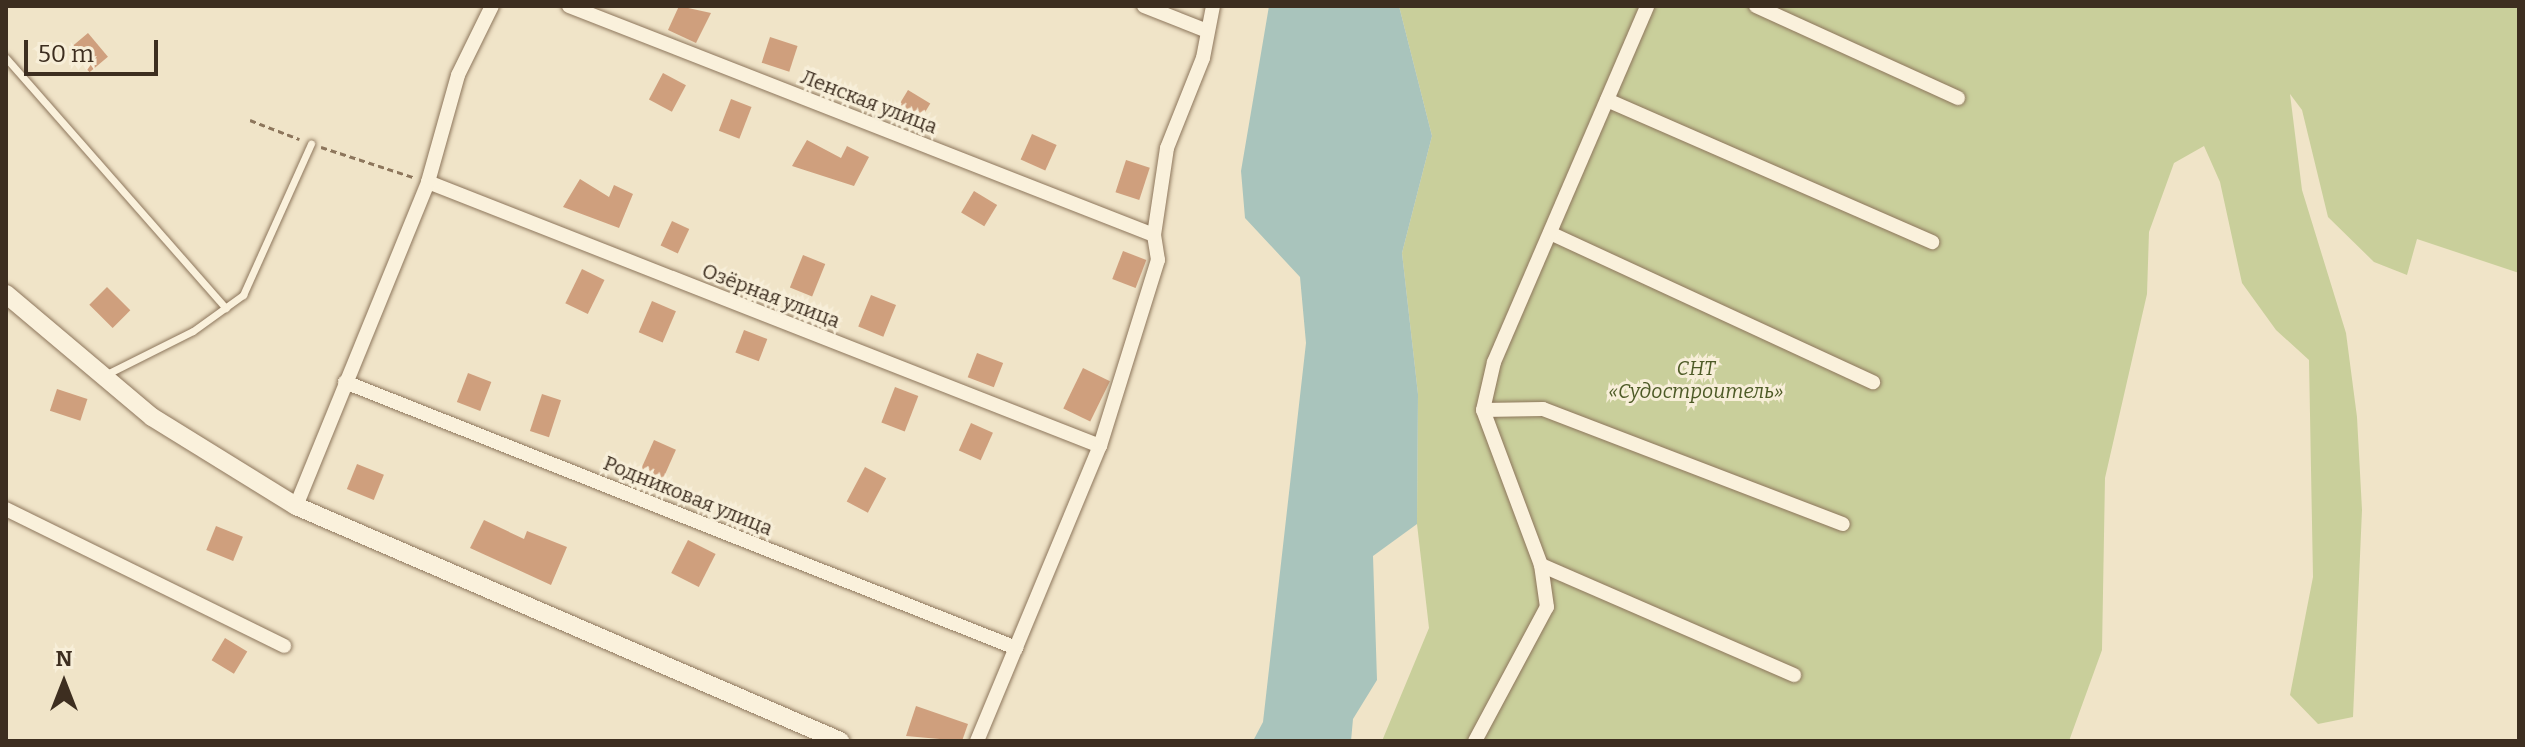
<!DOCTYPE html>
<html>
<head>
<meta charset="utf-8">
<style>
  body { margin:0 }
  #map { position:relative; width:2525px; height:747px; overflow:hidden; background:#f0e4c8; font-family:Bitter,serif }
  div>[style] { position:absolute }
  .green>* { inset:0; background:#c9cf9b }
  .water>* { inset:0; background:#a9c4bc }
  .building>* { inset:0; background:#cf9f7d; transform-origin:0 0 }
  .path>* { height:3px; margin-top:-1.5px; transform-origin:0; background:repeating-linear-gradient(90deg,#8d765c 0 6px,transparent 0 10px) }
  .roads { filter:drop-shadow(0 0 2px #8d765c) drop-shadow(0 0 2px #8d765c) }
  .service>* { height:7px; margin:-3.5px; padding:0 3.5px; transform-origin:3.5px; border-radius:3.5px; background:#faf1dc }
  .minor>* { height:14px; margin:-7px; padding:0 7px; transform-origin:7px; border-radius:7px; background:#faf1dc }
  .tertiary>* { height:18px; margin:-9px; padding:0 9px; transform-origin:9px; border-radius:9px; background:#faf1dc }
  span { translate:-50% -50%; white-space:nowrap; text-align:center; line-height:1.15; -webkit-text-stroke:6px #f7eed8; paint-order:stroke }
  .street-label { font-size:20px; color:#3d2e20 }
  .park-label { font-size:20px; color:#4d5a26; font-style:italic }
  .frame { position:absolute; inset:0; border:8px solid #3d2e20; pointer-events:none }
  .north { position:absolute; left:24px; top:643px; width:80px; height:80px; -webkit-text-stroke:6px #f7eed8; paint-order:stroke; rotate:0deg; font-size:22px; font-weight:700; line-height:32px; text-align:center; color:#3d2e20 }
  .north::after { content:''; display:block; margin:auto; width:28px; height:36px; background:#3d2e20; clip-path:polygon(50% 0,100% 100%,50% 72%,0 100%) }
  .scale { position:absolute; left:24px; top:40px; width:134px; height:36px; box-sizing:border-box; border:4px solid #3d2e20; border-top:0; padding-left:10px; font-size:24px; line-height:28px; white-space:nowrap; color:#3d2e20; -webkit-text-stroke:6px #f7eed8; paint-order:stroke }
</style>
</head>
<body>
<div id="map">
  <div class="green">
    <div style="clip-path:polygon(1399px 6px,2519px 6px,2519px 273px,2417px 239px,2407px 275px,2374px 262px,2328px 217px,2302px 110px,2290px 94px,2302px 190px,2346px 333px,2357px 417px,2362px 510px,2353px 717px,2318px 724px,2290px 695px,2313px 577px,2309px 360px,2276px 330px,2242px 283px,2220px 182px,2204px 146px,2174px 163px,2149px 232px,2147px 294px,2105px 478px,2102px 650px,2069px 741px,1382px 741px,1429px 628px,1417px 524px,1418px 394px,1402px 253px,1432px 136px)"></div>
  </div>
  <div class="water">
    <div style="clip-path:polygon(1269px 6px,1399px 6px,1432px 136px,1402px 253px,1418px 394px,1417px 524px,1373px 556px,1377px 680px,1353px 719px,1351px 741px,1253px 741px,1263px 722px,1306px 343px,1300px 277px,1245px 218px,1241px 171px)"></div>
  </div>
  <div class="building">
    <div style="clip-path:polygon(679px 6px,711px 13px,696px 43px,668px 30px)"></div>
    <div style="left:88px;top:33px;width:31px;height:24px;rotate:50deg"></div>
    <div style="left:770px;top:37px;width:29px;height:27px;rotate:18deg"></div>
    <div style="left:663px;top:73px;width:26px;height:30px;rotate:28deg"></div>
    <div style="left:908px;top:90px;width:26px;height:29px;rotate:31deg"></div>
    <div style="left:731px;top:99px;width:22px;height:34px;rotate:21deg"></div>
    <div style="left:1032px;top:134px;width:27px;height:28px;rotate:24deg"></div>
    <div style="clip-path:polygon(807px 140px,841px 158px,847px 146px,869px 157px,854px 186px,792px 166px)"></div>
    <div style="left:1126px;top:160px;width:25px;height:34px;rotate:18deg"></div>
    <div style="clip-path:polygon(580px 179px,609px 197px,614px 185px,633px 194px,619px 228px,563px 207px)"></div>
    <div style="left:974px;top:191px;width:27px;height:25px;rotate:31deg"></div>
    <div style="left:672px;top:221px;width:19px;height:27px;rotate:25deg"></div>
    <div style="left:1123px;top:251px;width:25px;height:30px;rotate:21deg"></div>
    <div style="left:803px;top:255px;width:24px;height:35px;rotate:22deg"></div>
    <div style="left:582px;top:269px;width:25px;height:38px;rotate:26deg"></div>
    <div style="left:107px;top:287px;width:33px;height:25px;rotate:45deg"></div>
    <div style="left:871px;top:295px;width:27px;height:34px;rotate:22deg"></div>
    <div style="left:652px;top:301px;width:26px;height:34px;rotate:23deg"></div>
    <div style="left:744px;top:330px;width:25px;height:24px;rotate:21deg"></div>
    <div style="left:977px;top:353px;width:28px;height:26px;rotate:21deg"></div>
    <div style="left:1083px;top:368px;width:30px;height:45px;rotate:26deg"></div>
    <div style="left:468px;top:373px;width:25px;height:31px;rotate:21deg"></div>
    <div style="left:895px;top:387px;width:25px;height:38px;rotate:21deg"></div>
    <div style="left:57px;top:389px;width:32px;height:23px;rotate:18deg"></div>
    <div style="left:542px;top:394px;width:20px;height:39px;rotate:18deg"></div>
    <div style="left:971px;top:423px;width:24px;height:30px;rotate:24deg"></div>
    <div style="left:654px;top:440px;width:24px;height:35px;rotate:24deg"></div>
    <div style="left:357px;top:464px;width:29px;height:27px;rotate:22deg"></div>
    <div style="left:865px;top:467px;width:24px;height:39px;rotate:28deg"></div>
    <div style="clip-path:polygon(484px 520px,524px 539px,527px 531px,567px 547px,551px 585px,470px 548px)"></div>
    <div style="left:216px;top:526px;width:29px;height:26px;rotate:22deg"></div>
    <div style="left:688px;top:540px;width:31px;height:37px;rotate:27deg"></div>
    <div style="left:225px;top:638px;width:26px;height:26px;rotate:31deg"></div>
    <div style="clip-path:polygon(916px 706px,968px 724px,962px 741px,906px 736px)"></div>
  </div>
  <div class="path">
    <div style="left:250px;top:120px;width:53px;rotate:21.2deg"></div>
    <div style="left:321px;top:147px;width:97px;rotate:18.1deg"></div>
  </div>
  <div class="roads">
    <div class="service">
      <div style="left:6px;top:58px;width:333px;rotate:48.7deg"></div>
      <div style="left:105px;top:375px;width:98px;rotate:-26.6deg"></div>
      <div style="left:193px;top:331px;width:62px;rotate:-35.8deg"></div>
      <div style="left:243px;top:295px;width:166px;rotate:-65.8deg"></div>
    </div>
    <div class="minor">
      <div style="left:569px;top:6px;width:628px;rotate:21.38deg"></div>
      <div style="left:1144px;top:6px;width:68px;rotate:21.6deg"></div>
      <div style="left:1756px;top:6px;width:222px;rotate:24.5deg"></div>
      <div style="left:1607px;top:100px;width:355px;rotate:23.6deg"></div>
      <div style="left:428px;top:182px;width:722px;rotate:21.45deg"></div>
      <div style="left:1550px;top:233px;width:356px;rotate:24.8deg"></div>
      <div style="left:345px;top:382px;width:722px;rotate:21.62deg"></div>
      <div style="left:1483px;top:410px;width:60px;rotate:-1deg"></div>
      <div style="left:1543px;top:409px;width:321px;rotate:21deg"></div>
      <div style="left:296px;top:506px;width:350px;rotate:-67.8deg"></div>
      <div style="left:428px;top:182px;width:111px;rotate:-74.3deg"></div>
      <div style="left:458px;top:75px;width:77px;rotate:-63.8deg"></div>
      <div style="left:6px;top:509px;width:310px;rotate:26.2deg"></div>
      <div style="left:1541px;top:565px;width:276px;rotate:23.5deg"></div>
      <div style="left:977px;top:741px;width:320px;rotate:-67.4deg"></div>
      <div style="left:1100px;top:446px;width:195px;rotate:-72.7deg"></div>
      <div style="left:1158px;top:260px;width:25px;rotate:-99deg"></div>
      <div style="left:1154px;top:235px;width:88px;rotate:-81.5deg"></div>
      <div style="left:1167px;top:148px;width:97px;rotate:-68.2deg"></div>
      <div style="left:1203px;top:58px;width:53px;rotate:-79.1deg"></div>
      <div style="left:1475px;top:741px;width:152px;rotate:-61.8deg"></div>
      <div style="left:1547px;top:607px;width:42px;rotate:-98.1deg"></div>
      <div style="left:1541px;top:565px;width:165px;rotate:-110.5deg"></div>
      <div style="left:1483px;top:410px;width:49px;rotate:-77.1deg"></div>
      <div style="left:1494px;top:362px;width:387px;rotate:-66.7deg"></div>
    </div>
    <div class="tertiary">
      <div style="left:6px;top:294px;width:191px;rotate:40.1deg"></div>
      <div style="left:152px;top:417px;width:169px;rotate:31.7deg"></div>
      <div style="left:296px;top:506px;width:593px;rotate:23.36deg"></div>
    </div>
  </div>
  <div class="street-label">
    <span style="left:869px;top:102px;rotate:21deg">Ленская улица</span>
    <span style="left:771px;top:296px;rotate:21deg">Озёрная улица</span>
    <span style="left:688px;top:496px;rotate:22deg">Родниковая улица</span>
  </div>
  <div class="park-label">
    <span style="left:1696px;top:380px">СНТ<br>«Судостроитель»</span>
  </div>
  <div class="frame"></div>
  <div class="north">N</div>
  <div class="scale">50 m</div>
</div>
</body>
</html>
